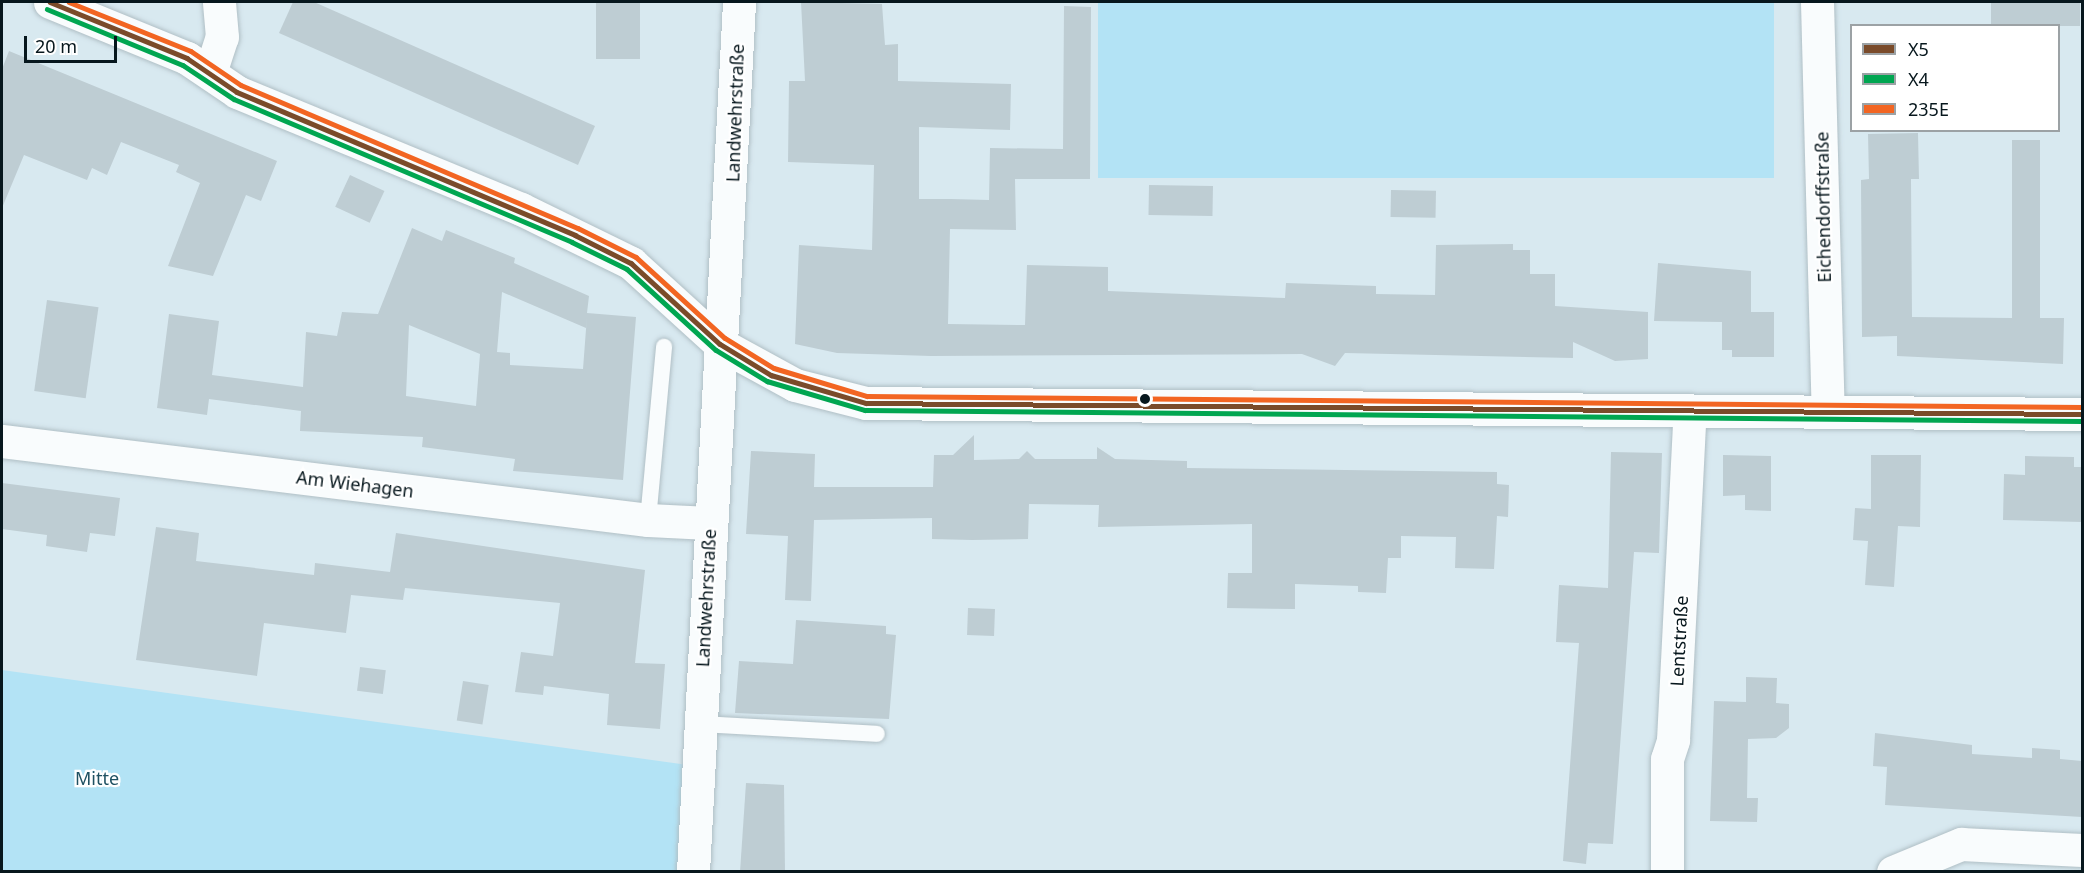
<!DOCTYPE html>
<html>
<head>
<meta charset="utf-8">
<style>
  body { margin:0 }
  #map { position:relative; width:2084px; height:873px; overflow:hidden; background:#d8e9f0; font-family:"Noto Sans",sans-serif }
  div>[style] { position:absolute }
  .green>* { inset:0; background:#b3e3f5; transform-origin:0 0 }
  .building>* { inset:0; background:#becdd3; transform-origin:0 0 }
  .roads { filter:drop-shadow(0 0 2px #b0bfc5) drop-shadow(0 0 2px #b0bfc5) }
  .service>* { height:16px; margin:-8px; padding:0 8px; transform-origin:8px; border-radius:8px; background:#f9fcfd }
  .minor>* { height:33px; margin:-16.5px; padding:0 16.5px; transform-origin:16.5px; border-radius:16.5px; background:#f9fcfd }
  .tertiary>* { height:33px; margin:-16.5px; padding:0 16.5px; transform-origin:16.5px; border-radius:16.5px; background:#f9fcfd }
  .secondary>* { height:33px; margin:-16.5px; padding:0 16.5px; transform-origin:16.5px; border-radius:16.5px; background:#f9fcfd }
  .bus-1>* { height:4.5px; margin:-2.25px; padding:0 2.25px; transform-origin:2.25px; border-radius:2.25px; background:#7a4b2a }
  .bus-2>* { height:4.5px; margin:-2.25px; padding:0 2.25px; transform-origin:2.25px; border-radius:2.25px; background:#00a651 }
  .bus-3>* { height:4.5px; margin:-2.25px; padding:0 2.25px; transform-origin:2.25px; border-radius:2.25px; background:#f26522 }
  .dots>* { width:16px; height:16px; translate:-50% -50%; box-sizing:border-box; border:3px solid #fff; border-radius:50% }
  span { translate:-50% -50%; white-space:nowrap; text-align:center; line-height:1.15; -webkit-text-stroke:4.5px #fff; paint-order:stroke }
  .street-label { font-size:18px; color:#07171d }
  .park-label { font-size:18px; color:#1f5162 }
  .frame { position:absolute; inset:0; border:3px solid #07171d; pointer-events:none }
  .legend { position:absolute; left:1850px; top:24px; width:210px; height:108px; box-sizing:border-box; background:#fff; border:2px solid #9ca2a5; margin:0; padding:8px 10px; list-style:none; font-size:18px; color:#07171d }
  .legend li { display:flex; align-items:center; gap:12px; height:30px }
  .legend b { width:30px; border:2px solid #9ca2a5 }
  .scale { position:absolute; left:24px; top:36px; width:93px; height:27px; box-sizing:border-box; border:3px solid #07171d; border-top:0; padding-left:8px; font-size:18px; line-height:21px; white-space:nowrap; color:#07171d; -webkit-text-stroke:4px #fff; paint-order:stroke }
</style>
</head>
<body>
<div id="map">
  <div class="green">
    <div style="left:1098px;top:2px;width:676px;height:176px"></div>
    <div style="clip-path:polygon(2px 670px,688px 765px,677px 871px,2px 872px)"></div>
  </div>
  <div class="building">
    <div style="clip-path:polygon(293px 2px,314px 2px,595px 126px,578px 165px,279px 33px)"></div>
    <div style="left:596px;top:2px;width:44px;height:57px"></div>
    <div style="clip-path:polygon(801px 2px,882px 4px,885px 45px,898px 44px,898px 81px,1011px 84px,1010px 130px,919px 127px,919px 199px,951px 199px,989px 200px,990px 148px,1063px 149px,1064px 6px,1091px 7px,1090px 179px,1015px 179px,1016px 230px,950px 229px,948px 324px,1025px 325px,1027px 265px,1108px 267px,1108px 291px,1285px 298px,1286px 283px,1376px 286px,1376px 294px,1435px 295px,1436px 245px,1513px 244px,1513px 250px,1530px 250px,1530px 274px,1555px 274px,1555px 306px,1648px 312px,1648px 359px,1615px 361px,1573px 342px,1573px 358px,1345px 353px,1335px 366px,1302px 354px,931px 356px,837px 353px,795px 344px,799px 245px,872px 250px,874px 165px,788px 162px,789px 81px,805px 81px)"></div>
    <div style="left:1991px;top:2px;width:89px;height:24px"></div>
    <div style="clip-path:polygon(9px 51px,277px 161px,261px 201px,246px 195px,213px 276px,168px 266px,200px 183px,176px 172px,179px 165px,121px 142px,107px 175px,92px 168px,87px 180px,24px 155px,2px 208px,2px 69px)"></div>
    <div style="clip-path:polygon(1918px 133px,1919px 179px,1911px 179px,1912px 317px,2012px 318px,2012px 140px,2040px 140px,2040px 318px,2064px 318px,2063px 364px,1897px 356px,1897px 336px,1862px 337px,1861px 180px,1869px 179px,1868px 134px)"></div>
    <div style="left:350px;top:175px;width:38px;height:35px;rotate:25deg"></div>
    <div style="left:1149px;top:185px;width:64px;height:30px;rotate:1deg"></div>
    <div style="left:1391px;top:190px;width:45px;height:27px;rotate:1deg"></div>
    <div style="clip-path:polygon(evenodd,412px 228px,442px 241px,446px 230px,515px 258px,514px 263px,589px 296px,587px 313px,636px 317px,623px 480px,513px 471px,515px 459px,422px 447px,423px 437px,300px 431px,301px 411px,209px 399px,207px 415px,157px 408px,169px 314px,219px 321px,212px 375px,303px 387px,306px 332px,337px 336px,342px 312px,378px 314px,412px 228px,502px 292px,586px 328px,587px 316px,583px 369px,510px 365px,510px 353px,497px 352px,502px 292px,412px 228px,409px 325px,480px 354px,476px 406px,406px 396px,409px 325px)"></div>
    <div style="clip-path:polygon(1658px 263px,1751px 271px,1751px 312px,1774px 312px,1774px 357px,1732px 357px,1732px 350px,1722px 350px,1722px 322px,1654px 321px)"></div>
    <div style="left:47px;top:300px;width:52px;height:92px;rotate:8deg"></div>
    <div style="clip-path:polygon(974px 435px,974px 460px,1019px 459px,1027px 451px,1035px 459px,1097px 459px,1097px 447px,1115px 459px,1187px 461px,1187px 468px,1497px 472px,1497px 484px,1509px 485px,1508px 517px,1497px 516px,1494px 569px,1455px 568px,1456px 537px,1401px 536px,1401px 558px,1388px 558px,1386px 593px,1358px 592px,1358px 586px,1295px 584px,1295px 609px,1227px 608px,1228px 573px,1252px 573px,1252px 524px,1098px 527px,1099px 505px,1029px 504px,1028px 539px,972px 540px,932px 539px,932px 518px,814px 520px,811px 601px,785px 600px,788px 536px,746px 534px,751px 451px,815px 454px,814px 487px,933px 487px,934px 455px,953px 455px)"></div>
    <div style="clip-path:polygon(1611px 452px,1662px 453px,1659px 553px,1634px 552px,1613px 844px,1588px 843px,1586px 864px,1563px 861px,1579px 643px,1556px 642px,1559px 585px,1608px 588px)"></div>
    <div style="clip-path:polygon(1723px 455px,1771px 456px,1771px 511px,1745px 510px,1745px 495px,1723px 496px)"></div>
    <div style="clip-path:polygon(1871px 455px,1921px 455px,1920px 527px,1898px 526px,1894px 587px,1865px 585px,1868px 541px,1853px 540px,1855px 508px,1871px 509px)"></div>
    <div style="clip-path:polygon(2025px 456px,2074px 457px,2074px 467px,2082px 467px,2082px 522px,2003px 520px,2004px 474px,2025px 475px)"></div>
    <div style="clip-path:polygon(2px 483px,120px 498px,115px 536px,90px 533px,87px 552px,46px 546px,47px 535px,2px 529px)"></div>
    <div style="clip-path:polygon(156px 527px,199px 533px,196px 561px,314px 575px,315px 563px,390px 572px,396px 533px,645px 570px,635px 663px,665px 664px,660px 729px,607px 725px,609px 694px,544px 686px,543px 695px,515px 692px,521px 652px,553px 656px,560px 603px,405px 588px,403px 600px,351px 595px,346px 633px,264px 623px,257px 676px,136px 660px)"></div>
    <div style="left:968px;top:608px;width:27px;height:27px;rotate:2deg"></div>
    <div style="clip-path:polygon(796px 620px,886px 626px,886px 634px,896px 635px,889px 719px,735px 713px,739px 661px,793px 664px)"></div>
    <div style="left:360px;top:667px;width:26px;height:24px;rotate:7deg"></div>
    <div style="clip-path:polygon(1746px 677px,1777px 678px,1776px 703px,1789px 704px,1789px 728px,1776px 738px,1748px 739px,1747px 798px,1758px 798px,1757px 822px,1710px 821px,1714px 701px,1746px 702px)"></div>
    <div style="left:463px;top:681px;width:26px;height:40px;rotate:9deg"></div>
    <div style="clip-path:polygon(1875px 733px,1972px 745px,1972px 754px,2032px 758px,2032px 748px,2060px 750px,2060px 759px,2082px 761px,2082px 817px,1885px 805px,1887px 767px,1873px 766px)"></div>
    <div style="clip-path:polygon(746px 783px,784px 785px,785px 872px,740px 872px)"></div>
  </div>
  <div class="roads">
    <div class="service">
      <div style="left:648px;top:520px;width:174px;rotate:-84.7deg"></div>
      <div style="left:700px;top:724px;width:177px;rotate:3.2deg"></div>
    </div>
    <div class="minor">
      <div style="left:50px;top:2px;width:148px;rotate:22.2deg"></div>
      <div style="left:187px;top:58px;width:60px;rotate:34.2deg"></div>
      <div style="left:237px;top:92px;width:307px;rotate:22.4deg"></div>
      <div style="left:521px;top:209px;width:123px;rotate:26.1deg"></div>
      <div style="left:631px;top:263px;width:120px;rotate:42.3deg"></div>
      <div style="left:1817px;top:2px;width:410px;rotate:88.5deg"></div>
      <div style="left:210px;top:73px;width:38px;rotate:-72deg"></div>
      <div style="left:222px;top:37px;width:35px;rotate:-95deg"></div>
      <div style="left:2px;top:441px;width:651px;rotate:6.97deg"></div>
      <div style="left:648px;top:520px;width:61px;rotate:2.8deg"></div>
      <div style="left:1667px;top:872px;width:113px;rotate:-90deg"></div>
      <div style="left:1667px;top:759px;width:20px;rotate:-72deg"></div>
      <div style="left:1673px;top:740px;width:330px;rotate:-87.1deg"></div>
      <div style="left:1893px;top:872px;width:74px;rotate:-22.4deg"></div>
      <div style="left:1961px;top:844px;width:121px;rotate:2.8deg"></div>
    </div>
    <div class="tertiary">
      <div style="left:720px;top:344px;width:85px;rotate:28.7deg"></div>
      <div style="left:795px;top:385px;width:73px;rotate:14.2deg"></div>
      <div style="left:866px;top:403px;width:1216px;rotate:0.52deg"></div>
    </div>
    <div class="secondary">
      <div style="left:693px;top:872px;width:871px;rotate:-86.97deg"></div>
    </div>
  </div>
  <div class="bus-1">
    <div style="left:50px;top:2px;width:148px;rotate:22.2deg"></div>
    <div style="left:187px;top:58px;width:60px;rotate:34.2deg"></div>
    <div style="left:237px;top:92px;width:367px;rotate:22.9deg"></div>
    <div style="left:575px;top:235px;width:63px;rotate:26.6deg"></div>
    <div style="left:631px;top:263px;width:120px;rotate:42.3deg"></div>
    <div style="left:720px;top:344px;width:60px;rotate:31.3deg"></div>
    <div style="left:771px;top:375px;width:99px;rotate:16.4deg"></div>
    <div style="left:866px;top:403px;width:1216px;rotate:0.52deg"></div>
  </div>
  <div class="bus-2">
    <div style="left:47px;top:9px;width:147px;rotate:22.4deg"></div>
    <div style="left:183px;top:65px;width:61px;rotate:33.7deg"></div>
    <div style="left:234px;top:99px;width:367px;rotate:22.9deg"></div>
    <div style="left:572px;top:242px;width:61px;rotate:26.1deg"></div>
    <div style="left:627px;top:269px;width:120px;rotate:42.3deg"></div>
    <div style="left:716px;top:350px;width:60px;rotate:31.3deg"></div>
    <div style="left:767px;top:381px;width:102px;rotate:16.5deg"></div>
    <div style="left:865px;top:410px;width:1217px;rotate:0.52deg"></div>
  </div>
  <div class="bus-3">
    <div style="left:69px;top:2px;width:131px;rotate:21.9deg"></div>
    <div style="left:191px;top:51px;width:60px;rotate:34.2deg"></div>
    <div style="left:241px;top:85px;width:366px;rotate:23deg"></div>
    <div style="left:578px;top:228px;width:65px;rotate:26.6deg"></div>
    <div style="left:636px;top:257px;width:120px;rotate:42.3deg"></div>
    <div style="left:725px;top:338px;width:57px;rotate:31.5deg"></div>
    <div style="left:774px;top:368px;width:97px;rotate:16.8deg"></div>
    <div style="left:867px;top:396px;width:1215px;rotate:0.52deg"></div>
  </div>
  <div class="dots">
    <div style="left:1145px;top:399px;background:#07171d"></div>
  </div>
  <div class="street-label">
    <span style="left:735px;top:113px;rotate:-88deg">Landwehrstraße</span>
    <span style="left:1823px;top:207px;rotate:-91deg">Eichendorffstraße</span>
    <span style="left:355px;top:484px;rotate:7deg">Am Wiehagen</span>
    <span style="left:706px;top:598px;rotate:-87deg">Landwehrstraße</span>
    <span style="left:1679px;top:641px;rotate:-87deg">Lentstraße</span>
  </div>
  <div class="park-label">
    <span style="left:97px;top:778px">Mitte</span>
  </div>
  <div class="frame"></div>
  <ul class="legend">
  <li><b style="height:8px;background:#7a4b2a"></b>X5</li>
  <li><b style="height:8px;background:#00a651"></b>X4</li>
  <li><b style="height:8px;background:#f26522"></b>235E</li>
  </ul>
  <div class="scale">20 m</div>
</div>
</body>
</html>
